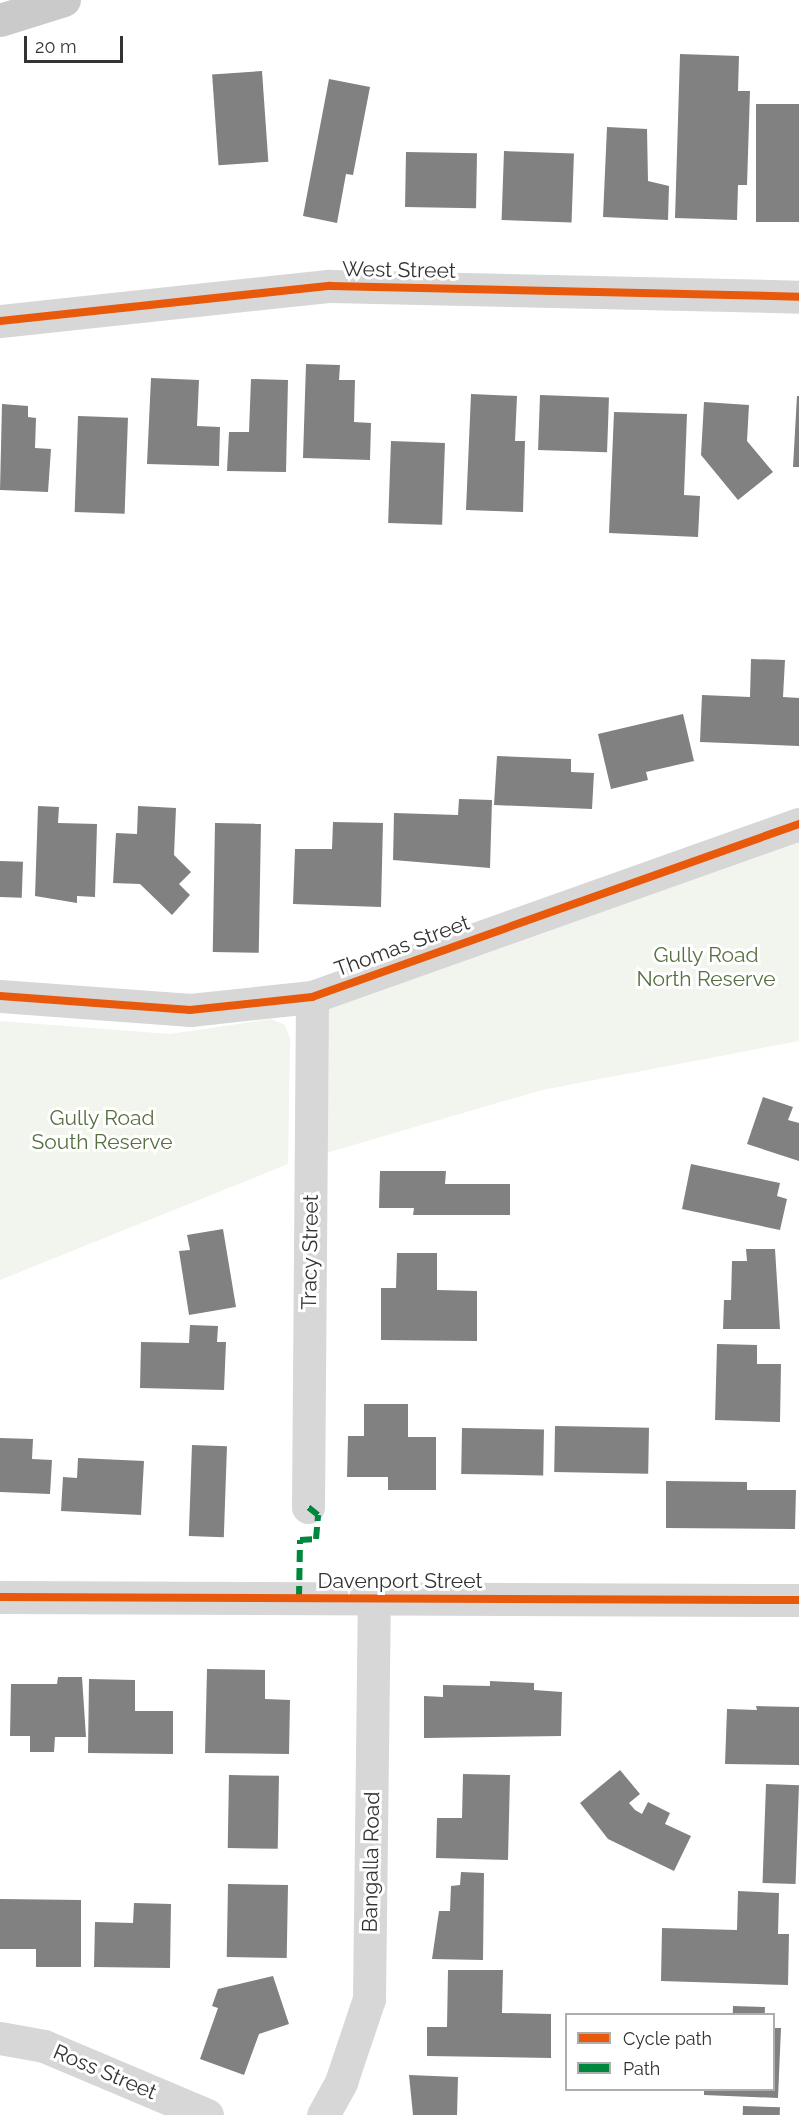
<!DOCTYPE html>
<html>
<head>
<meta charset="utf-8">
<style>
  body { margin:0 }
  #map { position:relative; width:799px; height:2115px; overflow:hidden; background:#fff; font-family:Raleway,sans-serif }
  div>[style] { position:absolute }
  .green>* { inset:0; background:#f1f5ed }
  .building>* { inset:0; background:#818181; transform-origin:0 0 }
  .minor>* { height:33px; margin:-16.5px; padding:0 16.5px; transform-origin:16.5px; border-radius:16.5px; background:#d7d7d7 }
  .major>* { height:33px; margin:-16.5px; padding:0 16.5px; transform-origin:16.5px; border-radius:16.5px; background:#cacaca }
  .quiet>* { height:6px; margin-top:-3px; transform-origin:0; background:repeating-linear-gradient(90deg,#00873e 0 12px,transparent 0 18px) }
  .cycleway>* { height:8px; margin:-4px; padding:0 4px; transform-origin:4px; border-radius:4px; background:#e8590c }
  span { translate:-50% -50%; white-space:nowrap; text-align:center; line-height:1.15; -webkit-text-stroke:6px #fff; paint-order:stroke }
  .street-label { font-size:21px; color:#333 }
  .park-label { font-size:21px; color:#56703f }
  .legend { position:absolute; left:565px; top:2013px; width:210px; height:78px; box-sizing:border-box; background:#fff; border:2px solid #adadad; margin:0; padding:8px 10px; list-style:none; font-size:18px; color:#333 }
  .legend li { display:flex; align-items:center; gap:12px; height:30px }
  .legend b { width:30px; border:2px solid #adadad }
  .scale { position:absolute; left:24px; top:36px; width:99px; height:27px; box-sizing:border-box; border:3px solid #333; border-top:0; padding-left:8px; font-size:18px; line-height:21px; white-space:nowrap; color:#333; -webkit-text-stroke:4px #fff; paint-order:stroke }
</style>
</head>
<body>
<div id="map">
  <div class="green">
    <div style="clip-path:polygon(799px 839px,799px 1041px,542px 1090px,326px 1153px,328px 1006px)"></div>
    <div style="clip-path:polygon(271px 1019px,285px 1025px,290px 1039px,288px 1164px,0 1280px,0 1021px,170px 1034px)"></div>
  </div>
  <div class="building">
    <div style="clip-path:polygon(680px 54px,739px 56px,738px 91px,750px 91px,747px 185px,738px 185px,737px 220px,675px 218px)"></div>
    <div style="left:262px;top:71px;width:91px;height:50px;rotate:86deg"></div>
    <div style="clip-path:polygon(329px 79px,370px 87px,353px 175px,346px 174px,337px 223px,303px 216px)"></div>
    <div style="left:756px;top:104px;width:43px;height:118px"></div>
    <div style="clip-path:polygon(607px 127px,647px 129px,648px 181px,669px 186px,668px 220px,603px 217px)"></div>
    <div style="left:504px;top:151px;width:70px;height:69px;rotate:2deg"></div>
    <div style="left:406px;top:152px;width:71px;height:55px;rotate:1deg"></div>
    <div style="clip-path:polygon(306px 364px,340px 365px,339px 380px,355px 380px,354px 422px,371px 423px,370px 460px,303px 458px)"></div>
    <div style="clip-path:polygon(151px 378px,199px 380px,197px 426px,220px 427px,219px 466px,147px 464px)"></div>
    <div style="clip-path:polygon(251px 379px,288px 380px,286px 472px,227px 471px,229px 432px,249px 432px)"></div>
    <div style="clip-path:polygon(471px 394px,517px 396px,515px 441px,525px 441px,523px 512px,466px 510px)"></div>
    <div style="left:540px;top:395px;width:69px;height:55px;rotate:2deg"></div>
    <div style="clip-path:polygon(797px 396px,799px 396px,799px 467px,793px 467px)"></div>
    <div style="clip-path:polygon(704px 402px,749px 405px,747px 441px,773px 472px,738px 500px,701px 455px)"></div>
    <div style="clip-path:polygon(2px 404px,28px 406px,28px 417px,36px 418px,35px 448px,51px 449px,48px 492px,0 490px)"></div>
    <div style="clip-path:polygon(614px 412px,687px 414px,684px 495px,700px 496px,698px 537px,609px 533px)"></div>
    <div style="left:78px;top:416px;width:50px;height:96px;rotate:2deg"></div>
    <div style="left:391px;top:441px;width:54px;height:82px;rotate:2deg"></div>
    <div style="clip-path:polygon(751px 659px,785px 660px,783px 697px,799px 698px,799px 746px,700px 742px,702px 695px,750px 697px)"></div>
    <div style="clip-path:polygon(683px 714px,694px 761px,646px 772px,648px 780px,611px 789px,598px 734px)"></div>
    <div style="clip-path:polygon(497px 756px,571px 759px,571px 772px,594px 773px,592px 809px,494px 805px)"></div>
    <div style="clip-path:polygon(459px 799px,492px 800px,490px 868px,393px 860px,394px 813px,458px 815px)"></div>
    <div style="clip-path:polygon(38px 806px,59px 807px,58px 823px,97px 824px,95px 897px,77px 896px,77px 903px,35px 896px)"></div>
    <div style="clip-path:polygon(138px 806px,176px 808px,174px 855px,191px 872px,179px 884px,190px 895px,172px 915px,140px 884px,113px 883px,116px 833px,137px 834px)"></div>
    <div style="clip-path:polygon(333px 822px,383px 823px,381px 907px,293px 904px,295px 849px,332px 849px)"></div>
    <div style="left:215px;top:823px;width:46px;height:129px;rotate:1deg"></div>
    <div style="left:0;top:861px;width:23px;height:36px;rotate:2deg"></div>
    <div style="clip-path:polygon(763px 1097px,793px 1107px,788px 1120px,799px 1123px,799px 1161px,747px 1144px)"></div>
    <div style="clip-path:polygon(691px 1164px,780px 1183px,777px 1196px,787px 1199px,780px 1230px,682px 1209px)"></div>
    <div style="clip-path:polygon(380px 1171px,446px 1171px,445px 1184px,510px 1184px,510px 1215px,413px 1215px,414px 1208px,379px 1208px)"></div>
    <div style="clip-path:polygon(223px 1229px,236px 1307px,189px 1315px,179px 1251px,190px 1250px,187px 1235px)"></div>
    <div style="clip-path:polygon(746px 1249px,775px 1249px,780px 1329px,723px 1329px,724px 1300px,731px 1300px,732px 1261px,747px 1261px)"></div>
    <div style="clip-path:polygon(397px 1253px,437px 1253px,437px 1290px,477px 1291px,477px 1341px,381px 1340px,381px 1288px,396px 1288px)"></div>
    <div style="clip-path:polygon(190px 1325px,218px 1326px,217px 1342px,226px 1342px,224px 1390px,140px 1388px,141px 1342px,189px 1343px)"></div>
    <div style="clip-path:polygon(717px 1344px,757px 1345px,757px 1364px,781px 1364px,780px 1422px,715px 1420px)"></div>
    <div style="clip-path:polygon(364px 1404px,408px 1404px,408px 1437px,436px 1437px,436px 1490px,388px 1490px,388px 1477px,347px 1477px,348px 1436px,364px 1436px)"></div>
    <div style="left:555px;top:1426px;width:94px;height:46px;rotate:1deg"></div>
    <div style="left:462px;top:1428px;width:82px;height:46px;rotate:1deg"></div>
    <div style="clip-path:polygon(0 1438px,33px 1439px,32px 1459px,52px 1460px,50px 1494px,0 1492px)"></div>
    <div style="left:192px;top:1445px;width:35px;height:91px;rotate:2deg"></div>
    <div style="clip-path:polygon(78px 1458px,144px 1461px,141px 1515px,61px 1511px,63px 1477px,77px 1478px)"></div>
    <div style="clip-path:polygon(666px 1481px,747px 1482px,747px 1490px,796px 1490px,795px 1529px,666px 1528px)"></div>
    <div style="clip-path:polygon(207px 1669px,265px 1670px,265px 1699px,290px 1700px,289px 1754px,205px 1753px)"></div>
    <div style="clip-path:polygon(58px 1677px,82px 1677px,86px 1737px,55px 1737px,54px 1752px,30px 1752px,30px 1736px,10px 1736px,11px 1684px,57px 1684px)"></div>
    <div style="clip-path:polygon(89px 1679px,135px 1680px,135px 1711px,173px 1711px,173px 1754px,88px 1753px)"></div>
    <div style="clip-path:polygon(490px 1681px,534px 1683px,534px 1690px,562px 1692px,561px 1736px,424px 1738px,424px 1696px,443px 1697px,443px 1685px,490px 1686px)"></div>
    <div style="clip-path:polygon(756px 1706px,799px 1707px,799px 1765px,725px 1764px,727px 1709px,757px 1710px)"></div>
    <div style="clip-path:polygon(620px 1770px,640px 1794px,629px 1803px,635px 1810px,642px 1814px,648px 1802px,670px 1813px,665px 1824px,691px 1836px,674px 1871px,608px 1839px,580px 1803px)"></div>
    <div style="clip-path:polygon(463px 1774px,510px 1775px,508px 1860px,436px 1858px,437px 1818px,462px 1818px)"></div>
    <div style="left:229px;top:1775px;width:50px;height:73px;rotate:1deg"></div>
    <div style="left:766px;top:1784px;width:33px;height:99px;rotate:2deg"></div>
    <div style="clip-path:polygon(461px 1872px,484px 1873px,483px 1960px,432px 1959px,439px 1911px,450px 1911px,451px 1886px,460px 1885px)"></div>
    <div style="left:228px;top:1884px;width:60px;height:73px;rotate:1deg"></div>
    <div style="clip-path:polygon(738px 1891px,779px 1893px,778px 1934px,789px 1934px,788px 1985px,661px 1981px,662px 1928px,737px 1930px)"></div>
    <div style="clip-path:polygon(0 1899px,81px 1900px,81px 1967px,36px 1967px,36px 1949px,0 1949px)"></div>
    <div style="clip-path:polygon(134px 1903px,171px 1904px,170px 1968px,94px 1967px,95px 1922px,133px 1923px)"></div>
    <div style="clip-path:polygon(448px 1970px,503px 1970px,502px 2013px,551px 2014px,551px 2058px,427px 2056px,427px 2027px,447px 2027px)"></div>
    <div style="clip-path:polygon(273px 1976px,289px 2024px,259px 2034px,244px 2075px,200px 2059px,218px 2008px,212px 2006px,218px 1989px)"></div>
    <div style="left:733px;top:2006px;width:32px;height:8px;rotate:2deg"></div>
    <div style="clip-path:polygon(774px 2028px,781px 2028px,778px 2098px,704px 2095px,704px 2090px,774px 2090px)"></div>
    <div style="clip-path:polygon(409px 2075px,458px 2077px,457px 2115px,413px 2115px)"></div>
    <div style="left:743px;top:2106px;width:37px;height:9px;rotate:2deg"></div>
  </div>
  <div class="minor">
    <div style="left:0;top:321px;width:332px;rotate:-6.1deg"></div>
    <div style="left:330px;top:286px;width:469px;rotate:1.3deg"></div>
    <div style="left:0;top:996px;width:191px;rotate:4.2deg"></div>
    <div style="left:190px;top:1010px;width:123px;rotate:-6.1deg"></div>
    <div style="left:312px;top:997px;width:517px;rotate:-19.56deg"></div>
    <div style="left:308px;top:1507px;width:510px;rotate:-89.55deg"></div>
    <div style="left:0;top:1597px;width:799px;rotate:0.22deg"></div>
    <div style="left:0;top:2038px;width:45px;rotate:10.3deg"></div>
    <div style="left:44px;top:2046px;width:177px;rotate:22.9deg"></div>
    <div style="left:323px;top:2115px;width:38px;rotate:-61deg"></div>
    <div style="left:341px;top:2082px;width:88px;rotate:-71.4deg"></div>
    <div style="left:369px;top:1999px;width:400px;rotate:-89.3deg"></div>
  </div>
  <div class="major">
    <div style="left:0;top:20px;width:67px;rotate:-17.4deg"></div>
  </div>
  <div class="quiet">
    <div style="left:299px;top:1598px;width:58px;rotate:-89deg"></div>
    <div style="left:300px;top:1540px;width:16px;rotate:-4deg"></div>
    <div style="left:316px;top:1539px;width:24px;rotate:-85deg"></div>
    <div style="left:318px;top:1515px;width:13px;rotate:-141deg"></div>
  </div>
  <div class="cycleway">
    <div style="left:0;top:321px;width:332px;rotate:-6.1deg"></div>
    <div style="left:330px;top:286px;width:469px;rotate:1.3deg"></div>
    <div style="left:0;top:996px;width:191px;rotate:4.2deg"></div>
    <div style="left:190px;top:1010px;width:123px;rotate:-6.1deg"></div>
    <div style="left:312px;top:997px;width:517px;rotate:-19.56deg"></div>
    <div style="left:0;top:1597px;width:799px;rotate:0.22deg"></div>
  </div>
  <div class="street-label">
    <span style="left:399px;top:270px;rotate:1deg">West Street</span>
    <span style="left:402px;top:946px;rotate:-20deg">Thomas Street</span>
    <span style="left:310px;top:1252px;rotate:-89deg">Tracy Street</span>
    <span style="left:400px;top:1581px">Davenport Street</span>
    <span style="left:371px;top:1862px;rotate:-89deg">Bangalla Road</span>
    <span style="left:105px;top:2072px;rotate:23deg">Ross Street</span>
  </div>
  <div class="park-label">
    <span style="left:706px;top:967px">Gully Road<br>North Reserve</span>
    <span style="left:102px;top:1130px">Gully Road<br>South Reserve</span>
  </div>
  <ul class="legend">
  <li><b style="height:8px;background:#e8590c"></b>Cycle path</li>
  <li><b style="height:8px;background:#00873e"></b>Path</li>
  </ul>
  <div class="scale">20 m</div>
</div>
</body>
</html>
